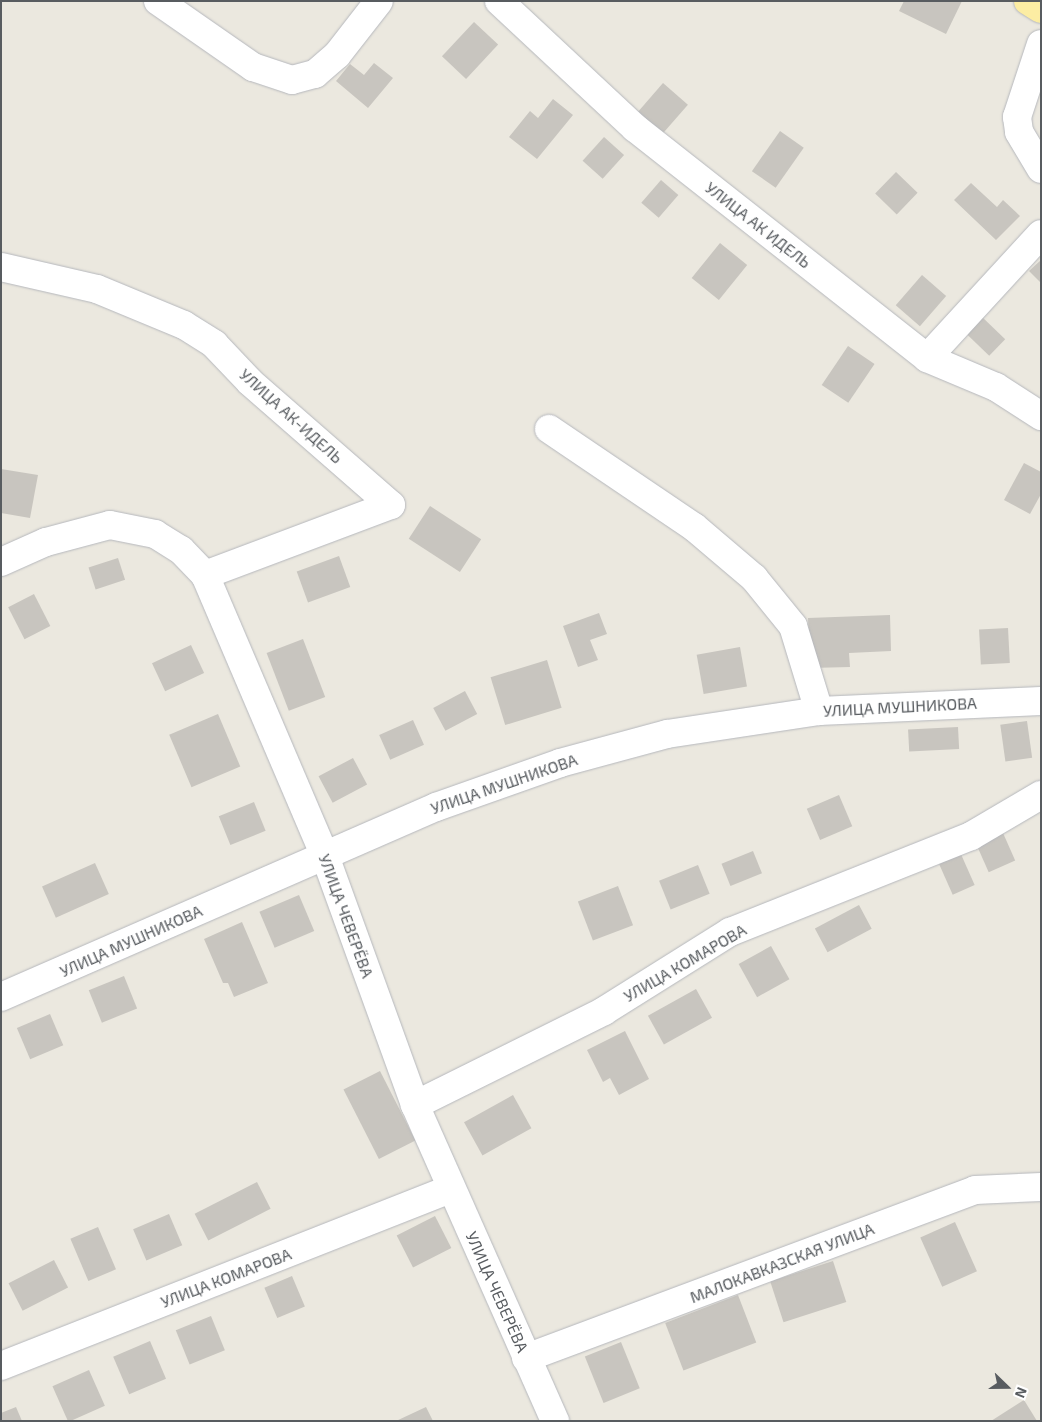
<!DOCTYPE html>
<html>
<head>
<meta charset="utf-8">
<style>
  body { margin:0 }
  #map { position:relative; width:1042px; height:1422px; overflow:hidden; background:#ebe8df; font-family:"Exo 2",sans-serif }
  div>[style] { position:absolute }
  .building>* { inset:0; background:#c8c5bf; transform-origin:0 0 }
  .roads { filter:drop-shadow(0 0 1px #b5b7bc) drop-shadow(0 0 1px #b5b7bc) }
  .minor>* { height:28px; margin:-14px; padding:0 14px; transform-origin:14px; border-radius:14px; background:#fff }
  .major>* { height:28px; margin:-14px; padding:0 14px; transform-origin:14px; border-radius:14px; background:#fceda3 }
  span { translate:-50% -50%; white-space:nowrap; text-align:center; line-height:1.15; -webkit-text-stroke:4px #fff; paint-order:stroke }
  .street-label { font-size:16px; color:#585c60 }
  .frame { position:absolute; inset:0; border:2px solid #585c60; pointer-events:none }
  .north { position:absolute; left:982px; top:1362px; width:50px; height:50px; -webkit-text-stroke:4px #fff; paint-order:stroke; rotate:112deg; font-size:14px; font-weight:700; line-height:20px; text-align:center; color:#585c60 }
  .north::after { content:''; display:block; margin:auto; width:18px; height:22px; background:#585c60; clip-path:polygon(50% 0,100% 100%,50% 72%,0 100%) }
</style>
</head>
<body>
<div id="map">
  <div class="building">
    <div style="clip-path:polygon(904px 1px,962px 1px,946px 34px,899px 11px)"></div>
    <div style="left:474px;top:22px;width:33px;height:47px;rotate:43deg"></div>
    <div style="clip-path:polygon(374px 63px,393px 78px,368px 108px,336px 81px,350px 64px,364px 75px)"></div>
    <div style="left:663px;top:83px;width:33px;height:38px;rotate:41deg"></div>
    <div style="clip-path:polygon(553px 99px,573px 115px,537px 159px,509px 137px,530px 111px,538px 118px)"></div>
    <div style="left:780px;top:131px;width:29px;height:49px;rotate:35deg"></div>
    <div style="left:604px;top:137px;width:27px;height:32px;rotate:42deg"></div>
    <div style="left:896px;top:172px;width:30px;height:30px;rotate:44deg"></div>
    <div style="left:661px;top:180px;width:23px;height:30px;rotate:41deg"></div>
    <div style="clip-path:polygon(971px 183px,997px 207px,1003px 200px,1020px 216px,996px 240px,954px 200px)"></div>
    <div style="left:720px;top:243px;width:35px;height:45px;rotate:39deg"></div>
    <div style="clip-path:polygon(1041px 260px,1041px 283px,1029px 271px)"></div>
    <div style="left:922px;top:275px;width:32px;height:40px;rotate:41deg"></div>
    <div style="left:980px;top:315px;width:35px;height:23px;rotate:44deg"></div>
    <div style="left:848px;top:346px;width:32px;height:47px;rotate:34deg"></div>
    <div style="clip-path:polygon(1024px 463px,1041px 472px,1041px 494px,1030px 514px,1004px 500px)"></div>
    <div style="clip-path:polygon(1px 469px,38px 475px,30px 518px,1px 513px)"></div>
    <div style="left:430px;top:506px;width:61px;height:39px;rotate:33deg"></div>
    <div style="left:339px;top:556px;width:33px;height:45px;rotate:70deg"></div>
    <div style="left:118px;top:558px;width:23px;height:31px;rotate:72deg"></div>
    <div style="left:34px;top:594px;width:36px;height:29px;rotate:63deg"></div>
    <div style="clip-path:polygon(599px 613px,607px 634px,590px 640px,598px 660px,578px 667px,563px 626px)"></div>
    <div style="clip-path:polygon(890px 615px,891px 651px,849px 653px,850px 667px,810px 668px,808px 618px)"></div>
    <div style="left:1008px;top:628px;width:35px;height:29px;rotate:87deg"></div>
    <div style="left:303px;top:639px;width:62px;height:39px;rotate:69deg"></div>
    <div style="left:191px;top:645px;width:31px;height:43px;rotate:65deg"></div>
    <div style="left:740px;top:647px;width:40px;height:44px;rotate:80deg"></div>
    <div style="left:547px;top:660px;width:50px;height:59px;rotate:73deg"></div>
    <div style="left:465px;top:691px;width:26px;height:36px;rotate:62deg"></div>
    <div style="left:218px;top:714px;width:57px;height:53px;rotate:67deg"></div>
    <div style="left:413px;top:720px;width:27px;height:37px;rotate:66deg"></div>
    <div style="left:1027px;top:721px;width:37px;height:27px;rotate:82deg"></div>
    <div style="left:958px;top:727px;width:22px;height:50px;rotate:87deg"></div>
    <div style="left:353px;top:758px;width:30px;height:39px;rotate:62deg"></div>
    <div style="left:839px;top:795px;width:34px;height:35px;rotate:67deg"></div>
    <div style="left:254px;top:802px;width:31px;height:38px;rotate:68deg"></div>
    <div style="left:1003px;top:833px;width:30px;height:29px;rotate:66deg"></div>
    <div style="left:753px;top:851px;width:24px;height:34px;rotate:68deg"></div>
    <div style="left:960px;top:852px;width:36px;height:24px;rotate:66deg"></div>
    <div style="left:95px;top:863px;width:34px;height:58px;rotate:66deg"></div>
    <div style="left:698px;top:865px;width:31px;height:42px;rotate:68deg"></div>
    <div style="left:618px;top:886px;width:42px;height:43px;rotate:69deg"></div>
    <div style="left:299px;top:895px;width:39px;height:43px;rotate:67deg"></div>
    <div style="left:859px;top:905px;width:27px;height:50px;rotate:62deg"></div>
    <div style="clip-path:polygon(242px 922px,268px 983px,234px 997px,228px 983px,223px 983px,204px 939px)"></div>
    <div style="left:771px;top:946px;width:38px;height:37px;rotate:61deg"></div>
    <div style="left:124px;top:976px;width:35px;height:38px;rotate:68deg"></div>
    <div style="left:696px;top:989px;width:33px;height:55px;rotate:61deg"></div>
    <div style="left:50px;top:1014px;width:34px;height:36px;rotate:67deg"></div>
    <div style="clip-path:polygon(625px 1031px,649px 1079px,619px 1095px,610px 1078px,603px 1082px,587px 1050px)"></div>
    <div style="left:380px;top:1071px;width:78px;height:41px;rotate:63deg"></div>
    <div style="left:513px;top:1095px;width:38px;height:56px;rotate:61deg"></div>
    <div style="left:257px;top:1182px;width:30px;height:70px;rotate:63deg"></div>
    <div style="left:169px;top:1214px;width:34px;height:39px;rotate:67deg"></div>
    <div style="left:435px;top:1216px;width:36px;height:43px;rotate:63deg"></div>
    <div style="left:955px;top:1222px;width:54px;height:38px;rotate:66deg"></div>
    <div style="left:98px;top:1227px;width:46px;height:30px;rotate:67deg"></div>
    <div style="left:54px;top:1260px;width:31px;height:51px;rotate:63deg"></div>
    <div style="left:833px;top:1261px;width:43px;height:66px;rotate:72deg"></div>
    <div style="left:292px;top:1276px;width:33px;height:30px;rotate:67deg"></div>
    <div style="left:738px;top:1295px;width:51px;height:78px;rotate:69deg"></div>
    <div style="left:211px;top:1316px;width:37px;height:38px;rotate:68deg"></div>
    <div style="left:150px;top:1341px;width:41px;height:40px;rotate:67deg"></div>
    <div style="left:621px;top:1342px;width:50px;height:39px;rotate:68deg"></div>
    <div style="left:89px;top:1370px;width:39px;height:40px;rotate:66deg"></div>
    <div style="clip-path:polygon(1024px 1400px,1037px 1421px,991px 1421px)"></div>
    <div style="clip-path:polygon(16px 1407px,22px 1421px,1px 1421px,1px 1413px)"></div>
    <div style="clip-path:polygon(426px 1407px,433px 1421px,396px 1421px)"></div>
  </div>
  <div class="roads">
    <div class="minor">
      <div style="left:158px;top:1px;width:116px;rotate:34.8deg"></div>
      <div style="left:253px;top:67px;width:41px;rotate:18.4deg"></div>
      <div style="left:292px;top:80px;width:24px;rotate:-15deg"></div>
      <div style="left:315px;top:74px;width:29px;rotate:-41deg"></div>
      <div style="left:337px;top:55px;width:68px;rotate:-52.1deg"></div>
      <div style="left:499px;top:1px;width:186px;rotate:43deg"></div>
      <div style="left:635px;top:128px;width:372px;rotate:38.2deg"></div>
      <div style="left:927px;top:358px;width:75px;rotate:22.8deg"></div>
      <div style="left:996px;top:387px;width:54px;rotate:32.8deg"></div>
      <div style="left:1041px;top:44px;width:77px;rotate:108.2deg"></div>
      <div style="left:1017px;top:117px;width:15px;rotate:82deg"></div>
      <div style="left:1019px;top:132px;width:43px;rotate:59.3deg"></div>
      <div style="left:1px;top:267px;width:98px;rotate:12.9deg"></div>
      <div style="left:97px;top:289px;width:94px;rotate:22.5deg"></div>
      <div style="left:184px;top:325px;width:36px;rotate:32deg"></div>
      <div style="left:214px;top:344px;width:52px;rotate:46.5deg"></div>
      <div style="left:250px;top:382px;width:187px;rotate:41.1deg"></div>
      <div style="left:391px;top:505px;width:199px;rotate:159.4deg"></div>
      <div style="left:927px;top:358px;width:168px;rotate:-47.4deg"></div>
      <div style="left:549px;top:429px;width:175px;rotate:34.1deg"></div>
      <div style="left:694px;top:527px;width:79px;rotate:40.4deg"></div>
      <div style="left:754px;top:578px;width:62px;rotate:50.9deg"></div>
      <div style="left:793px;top:626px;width:89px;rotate:73deg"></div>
      <div style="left:1px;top:562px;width:49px;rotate:-24deg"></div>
      <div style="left:46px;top:542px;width:66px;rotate:-14.9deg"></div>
      <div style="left:110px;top:525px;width:46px;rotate:11.3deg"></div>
      <div style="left:155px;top:534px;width:31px;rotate:32deg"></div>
      <div style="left:181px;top:550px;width:35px;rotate:46deg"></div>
      <div style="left:205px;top:575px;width:306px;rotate:66.9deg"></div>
      <div style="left:325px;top:856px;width:265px;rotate:70.1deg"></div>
      <div style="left:415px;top:1105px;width:346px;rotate:66.1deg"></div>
      <div style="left:1px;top:997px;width:475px;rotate:-23.6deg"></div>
      <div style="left:436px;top:807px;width:132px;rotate:-19.5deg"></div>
      <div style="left:560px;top:763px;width:111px;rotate:-15.2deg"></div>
      <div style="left:667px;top:734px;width:154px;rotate:-8.6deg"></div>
      <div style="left:819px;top:711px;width:222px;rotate:-2.6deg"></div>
      <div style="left:415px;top:1105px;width:211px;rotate:-26.4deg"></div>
      <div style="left:604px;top:1011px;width:149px;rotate:-32.1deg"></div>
      <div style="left:730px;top:932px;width:259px;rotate:-21.7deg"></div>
      <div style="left:971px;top:836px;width:81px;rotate:-30.4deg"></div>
      <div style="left:526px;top:1358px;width:479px;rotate:-20.5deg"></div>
      <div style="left:975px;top:1190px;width:66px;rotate:-2.6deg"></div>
      <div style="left:1px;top:1366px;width:484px;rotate:-21.5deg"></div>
    </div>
    <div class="major">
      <div style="left:1028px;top:1px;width:15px;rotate:32deg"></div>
    </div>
  </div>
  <div class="street-label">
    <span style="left:758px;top:225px;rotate:38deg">УЛИЦА АК ИДЕЛЬ</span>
    <span style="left:291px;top:416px;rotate:42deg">УЛИЦА АК-ИДЕЛЬ</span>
    <span style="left:900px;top:707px;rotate:-3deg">УЛИЦА МУШНИКОВА</span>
    <span style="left:504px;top:784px;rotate:-19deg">УЛИЦА МУШНИКОВА</span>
    <span style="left:346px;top:916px;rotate:70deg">УЛИЦА ЧЕВЕРЁВА</span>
    <span style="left:131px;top:941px;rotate:-24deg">УЛИЦА МУШНИКОВА</span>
    <span style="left:685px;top:963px;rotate:-30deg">УЛИЦА КОМАРОВА</span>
    <span style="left:782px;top:1263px;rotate:-21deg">МАЛОКАВКАЗСКАЯ УЛИЦА</span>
    <span style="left:226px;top:1278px;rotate:-21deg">УЛИЦА КОМАРОВА</span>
    <span style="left:497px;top:1292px;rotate:66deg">УЛИЦА ЧЕВЕРЁВА</span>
  </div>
  <div class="frame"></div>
  <div class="north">N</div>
</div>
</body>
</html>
